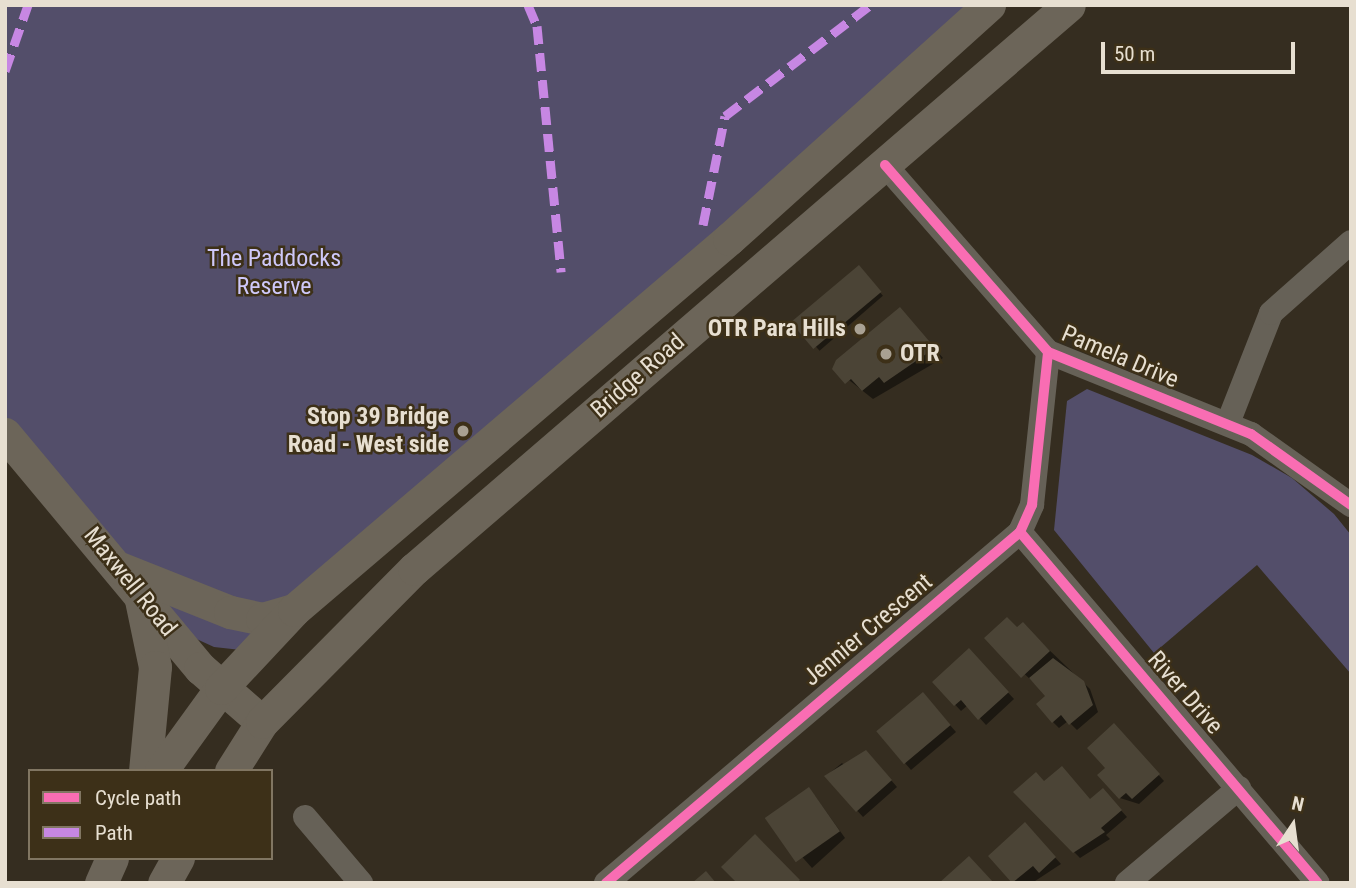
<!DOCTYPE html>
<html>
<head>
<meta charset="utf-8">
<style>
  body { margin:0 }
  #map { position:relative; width:1356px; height:888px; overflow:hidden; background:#352d20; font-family:"Roboto Condensed",sans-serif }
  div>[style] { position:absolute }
  .green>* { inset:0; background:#534e6a }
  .shadow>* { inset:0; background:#0007; transform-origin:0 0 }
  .building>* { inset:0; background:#4b4436; transform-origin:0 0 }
  .street>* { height:24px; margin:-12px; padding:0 12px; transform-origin:12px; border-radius:12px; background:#666157 }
  .secondary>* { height:33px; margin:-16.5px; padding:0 16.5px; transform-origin:16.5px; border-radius:16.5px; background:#6c6559 }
  .quiet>* { height:9px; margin-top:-4.5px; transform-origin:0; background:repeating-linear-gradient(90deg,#c787e3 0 18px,transparent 0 27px) }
  .cycleway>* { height:10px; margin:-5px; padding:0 5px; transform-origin:5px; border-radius:5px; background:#f96db3 }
  .dots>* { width:19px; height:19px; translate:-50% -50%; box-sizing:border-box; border:4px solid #3d3018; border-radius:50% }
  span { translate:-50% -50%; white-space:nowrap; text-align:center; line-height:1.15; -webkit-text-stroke:5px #3d3018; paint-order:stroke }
  .park-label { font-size:24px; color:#cec8f9 }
  .poi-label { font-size:24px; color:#e7dfd1; font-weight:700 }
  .right { translate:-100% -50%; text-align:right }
  .left { translate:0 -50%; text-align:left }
  .street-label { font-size:24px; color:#e7dfd1 }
  .frame { position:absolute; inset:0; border:7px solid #e7dfd1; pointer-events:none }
  .legend { position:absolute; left:28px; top:769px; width:245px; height:91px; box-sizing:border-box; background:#3d3018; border:2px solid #817662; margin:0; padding:9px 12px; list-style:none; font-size:21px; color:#e7dfd1 }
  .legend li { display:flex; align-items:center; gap:14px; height:35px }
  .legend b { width:35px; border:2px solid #817662 }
  .north { position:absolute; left:1258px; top:790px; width:70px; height:70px; -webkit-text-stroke:5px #3d3018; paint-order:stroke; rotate:13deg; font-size:19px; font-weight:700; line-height:28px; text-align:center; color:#e7dfd1 }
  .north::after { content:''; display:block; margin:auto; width:24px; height:32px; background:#e7dfd1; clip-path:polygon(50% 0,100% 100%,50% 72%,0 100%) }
  .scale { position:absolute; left:1101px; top:42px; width:194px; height:32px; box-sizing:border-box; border:4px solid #e7dfd1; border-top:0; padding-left:9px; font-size:21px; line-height:24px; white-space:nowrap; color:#e7dfd1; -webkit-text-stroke:5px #3d3018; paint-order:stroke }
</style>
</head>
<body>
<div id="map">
  <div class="green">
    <div style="clip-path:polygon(5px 5px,992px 5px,250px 651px,214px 647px,179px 631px,5px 446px)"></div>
    <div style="clip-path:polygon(1087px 389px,1252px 455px,1292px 478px,1334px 514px,1351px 535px,1351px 674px,1257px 565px,1154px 653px,1054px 530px,1067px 401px)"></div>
  </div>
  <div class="shadow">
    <div style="left:858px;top:267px;width:38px;height:84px;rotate:49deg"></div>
    <div style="clip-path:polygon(909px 319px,943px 358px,873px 399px,835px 369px)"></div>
    <div style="clip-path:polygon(1023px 625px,1090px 689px,1098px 712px,1077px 730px,1068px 721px,1059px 728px,1053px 722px,1048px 696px,986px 638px)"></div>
    <div style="clip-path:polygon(975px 657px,1014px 699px,986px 725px,968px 705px,961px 711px,934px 682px)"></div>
    <div style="clip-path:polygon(929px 701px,956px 732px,911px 770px,905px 763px)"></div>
    <div style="clip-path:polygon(1120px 732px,1164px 781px,1139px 804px,1120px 798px,1107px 768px)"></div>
    <div style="clip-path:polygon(872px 758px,897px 787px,863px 817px,826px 776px,842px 763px,847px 768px)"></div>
    <div style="clip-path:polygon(1045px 783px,1091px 801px,1109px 797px,1127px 817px,1106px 835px,1110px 839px,1080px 858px,1015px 792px)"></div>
    <div style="clip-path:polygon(815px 796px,845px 838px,812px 868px,772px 823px)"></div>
    <div style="clip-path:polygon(1031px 831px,1061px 864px,1032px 883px,1015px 883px,990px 856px)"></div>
  </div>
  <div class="building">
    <div style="left:859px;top:265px;width:35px;height:89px;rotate:50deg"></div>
    <div style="clip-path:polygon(900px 307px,935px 348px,884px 383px,879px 377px,862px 391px,851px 379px,845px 384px,832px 369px,836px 360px)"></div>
    <div style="clip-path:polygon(1007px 617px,1017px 627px,1023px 622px,1050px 651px,1021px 678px,984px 638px)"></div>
    <div style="clip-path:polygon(969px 648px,1009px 692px,978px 720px,961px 700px,954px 706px,932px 682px)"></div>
    <div style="clip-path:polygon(1053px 658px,1084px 681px,1093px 705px,1069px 725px,1061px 715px,1052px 723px,1036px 704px,1045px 696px,1029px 678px)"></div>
    <div style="left:923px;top:692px;width:43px;height:61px;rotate:50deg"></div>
    <div style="clip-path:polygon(1114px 723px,1160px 774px,1132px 799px,1126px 793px,1119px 799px,1097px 775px,1105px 768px,1087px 748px)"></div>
    <div style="clip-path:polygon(866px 750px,892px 780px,856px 812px,824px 776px)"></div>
    <div style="clip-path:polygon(1062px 766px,1090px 799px,1103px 788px,1122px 810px,1101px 828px,1105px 832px,1073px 853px,1013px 792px,1036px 772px,1044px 781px)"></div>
    <div style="left:809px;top:787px;width:54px;height:54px;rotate:55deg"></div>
    <div style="clip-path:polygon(1025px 822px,1056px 857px,1039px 873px,1033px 866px,1012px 883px,988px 856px)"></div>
    <div style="clip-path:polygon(755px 834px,800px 880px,797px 883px,737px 883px,721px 867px)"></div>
    <div style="clip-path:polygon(969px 856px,994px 883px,939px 883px)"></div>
    <div style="clip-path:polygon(706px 871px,716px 883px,692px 883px)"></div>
  </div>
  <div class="street">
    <div style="left:885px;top:165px;width:248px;rotate:48.9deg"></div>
    <div style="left:1048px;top:352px;width:219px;rotate:22deg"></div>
    <div style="left:1251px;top:434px;width:123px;rotate:35.4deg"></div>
    <div style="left:1228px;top:423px;width:118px;rotate:-68.6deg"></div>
    <div style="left:1271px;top:313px;width:107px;rotate:-41.6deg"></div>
    <div style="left:1020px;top:532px;width:460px;rotate:49.7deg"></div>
    <div style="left:305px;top:817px;width:87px;rotate:49.7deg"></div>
    <div style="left:606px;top:883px;width:543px;rotate:-40.29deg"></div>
    <div style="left:1020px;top:532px;width:30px;rotate:-66deg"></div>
    <div style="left:1032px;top:505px;width:154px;rotate:-84deg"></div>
    <div style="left:1127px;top:883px;width:147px;rotate:-40.3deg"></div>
  </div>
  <div class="secondary">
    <div style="left:5px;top:434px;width:305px;rotate:50.2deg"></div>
    <div style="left:200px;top:668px;width:82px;rotate:41.1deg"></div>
    <div style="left:117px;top:567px;width:122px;rotate:21.7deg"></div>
    <div style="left:230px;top:612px;width:33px;rotate:12deg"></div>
    <div style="left:262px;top:619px;width:33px;rotate:-16deg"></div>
    <div style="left:141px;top:600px;width:68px;rotate:78.2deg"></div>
    <div style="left:155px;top:667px;width:104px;rotate:95.5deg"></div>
    <div style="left:161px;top:771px;width:102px;rotate:-54.1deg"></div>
    <div style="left:221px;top:688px;width:107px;rotate:-46.9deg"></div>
    <div style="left:294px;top:610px;width:572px;rotate:-40.46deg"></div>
    <div style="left:729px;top:239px;width:350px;rotate:-42deg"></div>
    <div style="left:231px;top:771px;width:58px;rotate:-57.7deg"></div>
    <div style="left:262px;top:722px;width:216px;rotate:-45.2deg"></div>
    <div style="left:414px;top:569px;width:864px;rotate:-40.73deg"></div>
    <div style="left:101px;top:883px;width:27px;rotate:-66deg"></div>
    <div style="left:164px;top:883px;width:29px;rotate:-61deg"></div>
  </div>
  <div class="quiet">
    <div style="left:528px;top:5px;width:23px;rotate:67deg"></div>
    <div style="left:537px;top:26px;width:247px;rotate:84.4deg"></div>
    <div style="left:5px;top:71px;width:70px;rotate:-70.8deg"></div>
    <div style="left:703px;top:225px;width:111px;rotate:-78.6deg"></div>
    <div style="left:725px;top:116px;width:183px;rotate:-37.4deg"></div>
  </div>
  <div class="cycleway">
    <div style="left:885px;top:165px;width:248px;rotate:48.9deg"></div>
    <div style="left:1048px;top:352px;width:219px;rotate:22deg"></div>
    <div style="left:1251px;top:434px;width:123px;rotate:35.4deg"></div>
    <div style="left:1020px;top:532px;width:460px;rotate:49.7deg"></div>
    <div style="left:606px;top:883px;width:543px;rotate:-40.29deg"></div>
    <div style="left:1020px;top:532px;width:30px;rotate:-66deg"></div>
    <div style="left:1032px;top:505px;width:154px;rotate:-84deg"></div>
  </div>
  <div class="dots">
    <div style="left:860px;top:329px;background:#a9a193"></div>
    <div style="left:886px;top:354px;background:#a9a193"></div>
    <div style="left:463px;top:431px;background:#a9a193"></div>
  </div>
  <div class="park-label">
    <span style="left:274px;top:273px">The Paddocks<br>Reserve</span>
  </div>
  <div class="poi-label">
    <span class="right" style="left:846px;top:329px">OTR Para Hills</span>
    <span class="left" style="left:900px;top:354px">OTR</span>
    <span class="right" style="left:449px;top:431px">Stop 39 Bridge<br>Road - West side</span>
  </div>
  <div class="street-label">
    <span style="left:1120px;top:357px;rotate:23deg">Pamela Drive</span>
    <span style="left:638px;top:376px;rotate:-41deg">Bridge Road</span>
    <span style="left:130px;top:582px;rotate:51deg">Maxwell Road</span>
    <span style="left:868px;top:630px;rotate:-40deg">Jennier Crescent</span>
    <span style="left:1185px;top:693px;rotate:49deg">River Drive</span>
  </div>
  <div class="frame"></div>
  <ul class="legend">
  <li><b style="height:9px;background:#f96db3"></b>Cycle path</li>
  <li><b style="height:9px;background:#c787e3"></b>Path</li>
  </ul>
  <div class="north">N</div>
  <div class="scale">50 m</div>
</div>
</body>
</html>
